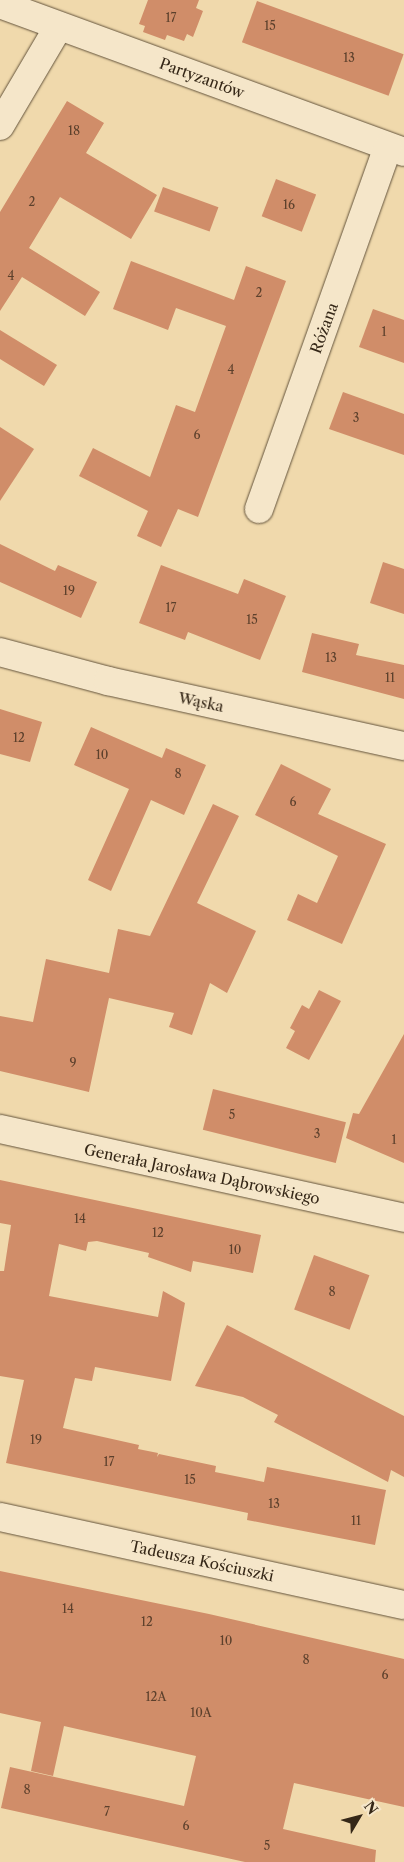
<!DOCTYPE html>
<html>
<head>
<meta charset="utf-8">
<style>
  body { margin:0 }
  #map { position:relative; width:404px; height:1862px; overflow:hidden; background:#f0d9ac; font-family:"Libre Caslon Text",serif }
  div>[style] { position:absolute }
  .building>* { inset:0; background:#d08d69; transform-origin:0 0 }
  .roads { filter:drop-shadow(0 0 1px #64543c) drop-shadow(0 0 1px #64543c) }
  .street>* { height:28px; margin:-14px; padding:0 14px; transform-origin:14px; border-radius:14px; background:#f5e6c9 }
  span { translate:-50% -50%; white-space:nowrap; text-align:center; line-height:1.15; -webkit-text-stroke:4px #f5e6c9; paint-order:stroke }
  .number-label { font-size:12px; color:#5c402c }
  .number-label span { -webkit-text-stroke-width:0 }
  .street-label { font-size:15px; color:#352717 }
  .north { position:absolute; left:334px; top:1792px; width:50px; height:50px; -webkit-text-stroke:4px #f5e6c9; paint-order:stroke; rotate:53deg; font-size:14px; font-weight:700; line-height:20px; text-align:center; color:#352717 }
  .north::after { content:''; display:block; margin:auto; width:18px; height:22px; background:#352717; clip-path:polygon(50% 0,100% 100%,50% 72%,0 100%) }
</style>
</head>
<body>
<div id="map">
  <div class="building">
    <div style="clip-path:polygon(148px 0,199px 0,196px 8px,203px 11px,193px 37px,187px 34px,184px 41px,167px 35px,165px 40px,143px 32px,145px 26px,139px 24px)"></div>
    <div style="left:257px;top:1px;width:156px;height:44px;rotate:20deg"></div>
    <div style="clip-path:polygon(67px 101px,104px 123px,86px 153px,157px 195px,131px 239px,60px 197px,29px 248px,100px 292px,85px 316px,22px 277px,0 311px,0 212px)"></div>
    <div style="left:276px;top:179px;width:43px;height:40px;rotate:21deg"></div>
    <div style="left:163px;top:187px;width:59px;height:26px;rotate:20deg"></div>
    <div style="clip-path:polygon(131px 261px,234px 300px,246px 266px,286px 281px,198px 517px,178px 509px,161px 547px,137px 536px,148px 511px,79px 476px,93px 448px,150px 477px,176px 405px,195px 412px,226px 326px,176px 308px,168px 330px,113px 309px)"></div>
    <div style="clip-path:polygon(373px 309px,404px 320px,404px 363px,359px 347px)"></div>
    <div style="clip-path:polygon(0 330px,57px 365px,44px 386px,0 359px)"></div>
    <div style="clip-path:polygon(343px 392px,404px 414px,404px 455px,329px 429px)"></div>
    <div style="clip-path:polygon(0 427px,34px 449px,0 501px)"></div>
    <div style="clip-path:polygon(0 544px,55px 571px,58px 565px,97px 582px,81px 618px,0 582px)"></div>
    <div style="clip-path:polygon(383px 562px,404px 569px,404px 614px,370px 603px)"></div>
    <div style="clip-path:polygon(161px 565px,238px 594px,244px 579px,286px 596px,260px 660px,188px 632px,185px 640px,139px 623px)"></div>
    <div style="clip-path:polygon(312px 633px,359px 644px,356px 655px,404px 665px,404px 699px,302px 672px)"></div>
    <div style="clip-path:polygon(0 709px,42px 722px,30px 762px,0 754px)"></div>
    <div style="clip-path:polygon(91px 727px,162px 758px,166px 748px,206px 765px,184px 815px,151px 800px,111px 891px,88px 880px,129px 789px,74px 765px)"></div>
    <div style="clip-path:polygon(281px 764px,331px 789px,318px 814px,386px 844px,342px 944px,287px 920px,298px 894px,317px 903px,338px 856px,255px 815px)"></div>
    <div style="clip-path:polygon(213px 804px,239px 816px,197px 903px,256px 931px,227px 993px,210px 983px,192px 1035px,169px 1027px,174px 1013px,109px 998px,89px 1092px,0 1071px,0 1016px,33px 1022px,46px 959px,109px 973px,118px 929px,150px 936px)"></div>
    <div style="clip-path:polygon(319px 990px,341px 1001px,309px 1060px,286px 1048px,295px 1031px,290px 1028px,302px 1005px,309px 1009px)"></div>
    <div style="clip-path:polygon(404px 1034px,404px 1163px,346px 1138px,353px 1113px,359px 1114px)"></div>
    <div style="left:213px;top:1089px;width:137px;height:42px;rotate:14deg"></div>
    <div style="clip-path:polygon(0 1180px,261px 1235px,253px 1273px,193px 1261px,191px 1272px,148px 1257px,149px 1253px,97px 1241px,88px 1242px,86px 1251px,59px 1244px,49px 1296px,158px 1317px,163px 1291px,185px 1303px,171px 1381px,95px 1367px,92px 1381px,75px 1378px,63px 1428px,139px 1445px,138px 1449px,158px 1453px,157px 1457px,159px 1454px,216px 1466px,215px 1472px,264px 1482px,267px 1467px,386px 1490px,375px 1545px,247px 1520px,248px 1513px,6px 1463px,24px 1380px,0 1376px,0 1271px,4px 1271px,11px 1225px,0 1223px)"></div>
    <div style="left:314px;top:1255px;width:59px;height:58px;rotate:20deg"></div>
    <div style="clip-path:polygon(227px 1325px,404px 1416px,404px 1477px,391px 1470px,388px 1482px,274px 1422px,278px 1415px,243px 1397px,195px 1386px)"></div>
    <div style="clip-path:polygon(0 1571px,209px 1614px,404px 1659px,404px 1807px,294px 1783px,283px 1829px,376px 1850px,375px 1862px,245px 1862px,1px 1808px,10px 1767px,184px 1806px,196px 1756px,64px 1726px,53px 1776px,31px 1771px,41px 1722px,0 1713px)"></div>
  </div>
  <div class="roads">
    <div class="street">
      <div style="left:0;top:4px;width:430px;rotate:20.1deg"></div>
      <div style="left:0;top:126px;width:116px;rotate:-59.5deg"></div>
      <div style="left:259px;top:509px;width:384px;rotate:-70.4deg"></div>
      <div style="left:0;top:652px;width:112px;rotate:15deg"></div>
      <div style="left:108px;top:681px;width:303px;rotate:12.4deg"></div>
      <div style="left:0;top:1129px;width:414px;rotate:12.4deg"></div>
      <div style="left:0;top:1517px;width:413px;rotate:12.3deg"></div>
    </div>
  </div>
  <div class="number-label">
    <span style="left:171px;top:18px">17</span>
    <span style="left:270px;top:26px">15</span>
    <span style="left:349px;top:58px">13</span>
    <span style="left:74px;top:131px">18</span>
    <span style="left:32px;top:202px">2</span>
    <span style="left:289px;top:205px">16</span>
    <span style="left:11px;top:276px">4</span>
    <span style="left:259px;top:293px">2</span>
    <span style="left:384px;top:332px">1</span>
    <span style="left:231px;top:370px">4</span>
    <span style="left:356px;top:418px">3</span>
    <span style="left:197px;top:435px">6</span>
    <span style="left:69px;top:591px">19</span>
    <span style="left:171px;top:608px">17</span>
    <span style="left:252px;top:620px">15</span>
    <span style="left:331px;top:658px">13</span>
    <span style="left:390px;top:678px">11</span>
    <span style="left:19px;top:738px">12</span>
    <span style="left:102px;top:755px">10</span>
    <span style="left:178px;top:774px">8</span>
    <span style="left:293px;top:802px">6</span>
    <span style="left:73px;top:1063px">9</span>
    <span style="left:232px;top:1115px">5</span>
    <span style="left:317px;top:1134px">3</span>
    <span style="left:394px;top:1140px">1</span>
    <span style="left:80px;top:1219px">14</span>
    <span style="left:158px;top:1233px">12</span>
    <span style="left:235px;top:1250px">10</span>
    <span style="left:332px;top:1292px">8</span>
    <span style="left:36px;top:1440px">19</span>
    <span style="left:109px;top:1462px">17</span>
    <span style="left:190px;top:1480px">15</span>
    <span style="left:274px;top:1504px">13</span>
    <span style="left:356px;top:1521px">11</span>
    <span style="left:68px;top:1609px">14</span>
    <span style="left:147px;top:1622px">12</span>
    <span style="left:226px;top:1641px">10</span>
    <span style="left:306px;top:1660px">8</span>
    <span style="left:385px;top:1675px">6</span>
    <span style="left:156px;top:1697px">12A</span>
    <span style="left:201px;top:1713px">10A</span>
    <span style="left:27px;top:1790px">8</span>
    <span style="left:107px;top:1812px">7</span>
    <span style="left:186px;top:1826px">6</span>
    <span style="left:267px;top:1846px">5</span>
  </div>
  <div class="street-label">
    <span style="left:202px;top:78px;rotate:20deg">Partyzantów</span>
    <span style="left:324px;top:328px;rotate:-70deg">Różana</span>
    <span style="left:201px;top:702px;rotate:12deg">Wąska</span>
    <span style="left:202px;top:1174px;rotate:12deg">Generała Jarosława Dąbrowskiego</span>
    <span style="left:202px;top:1561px;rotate:12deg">Tadeusza Kościuszki</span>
  </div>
  <div class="north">N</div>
</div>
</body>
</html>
